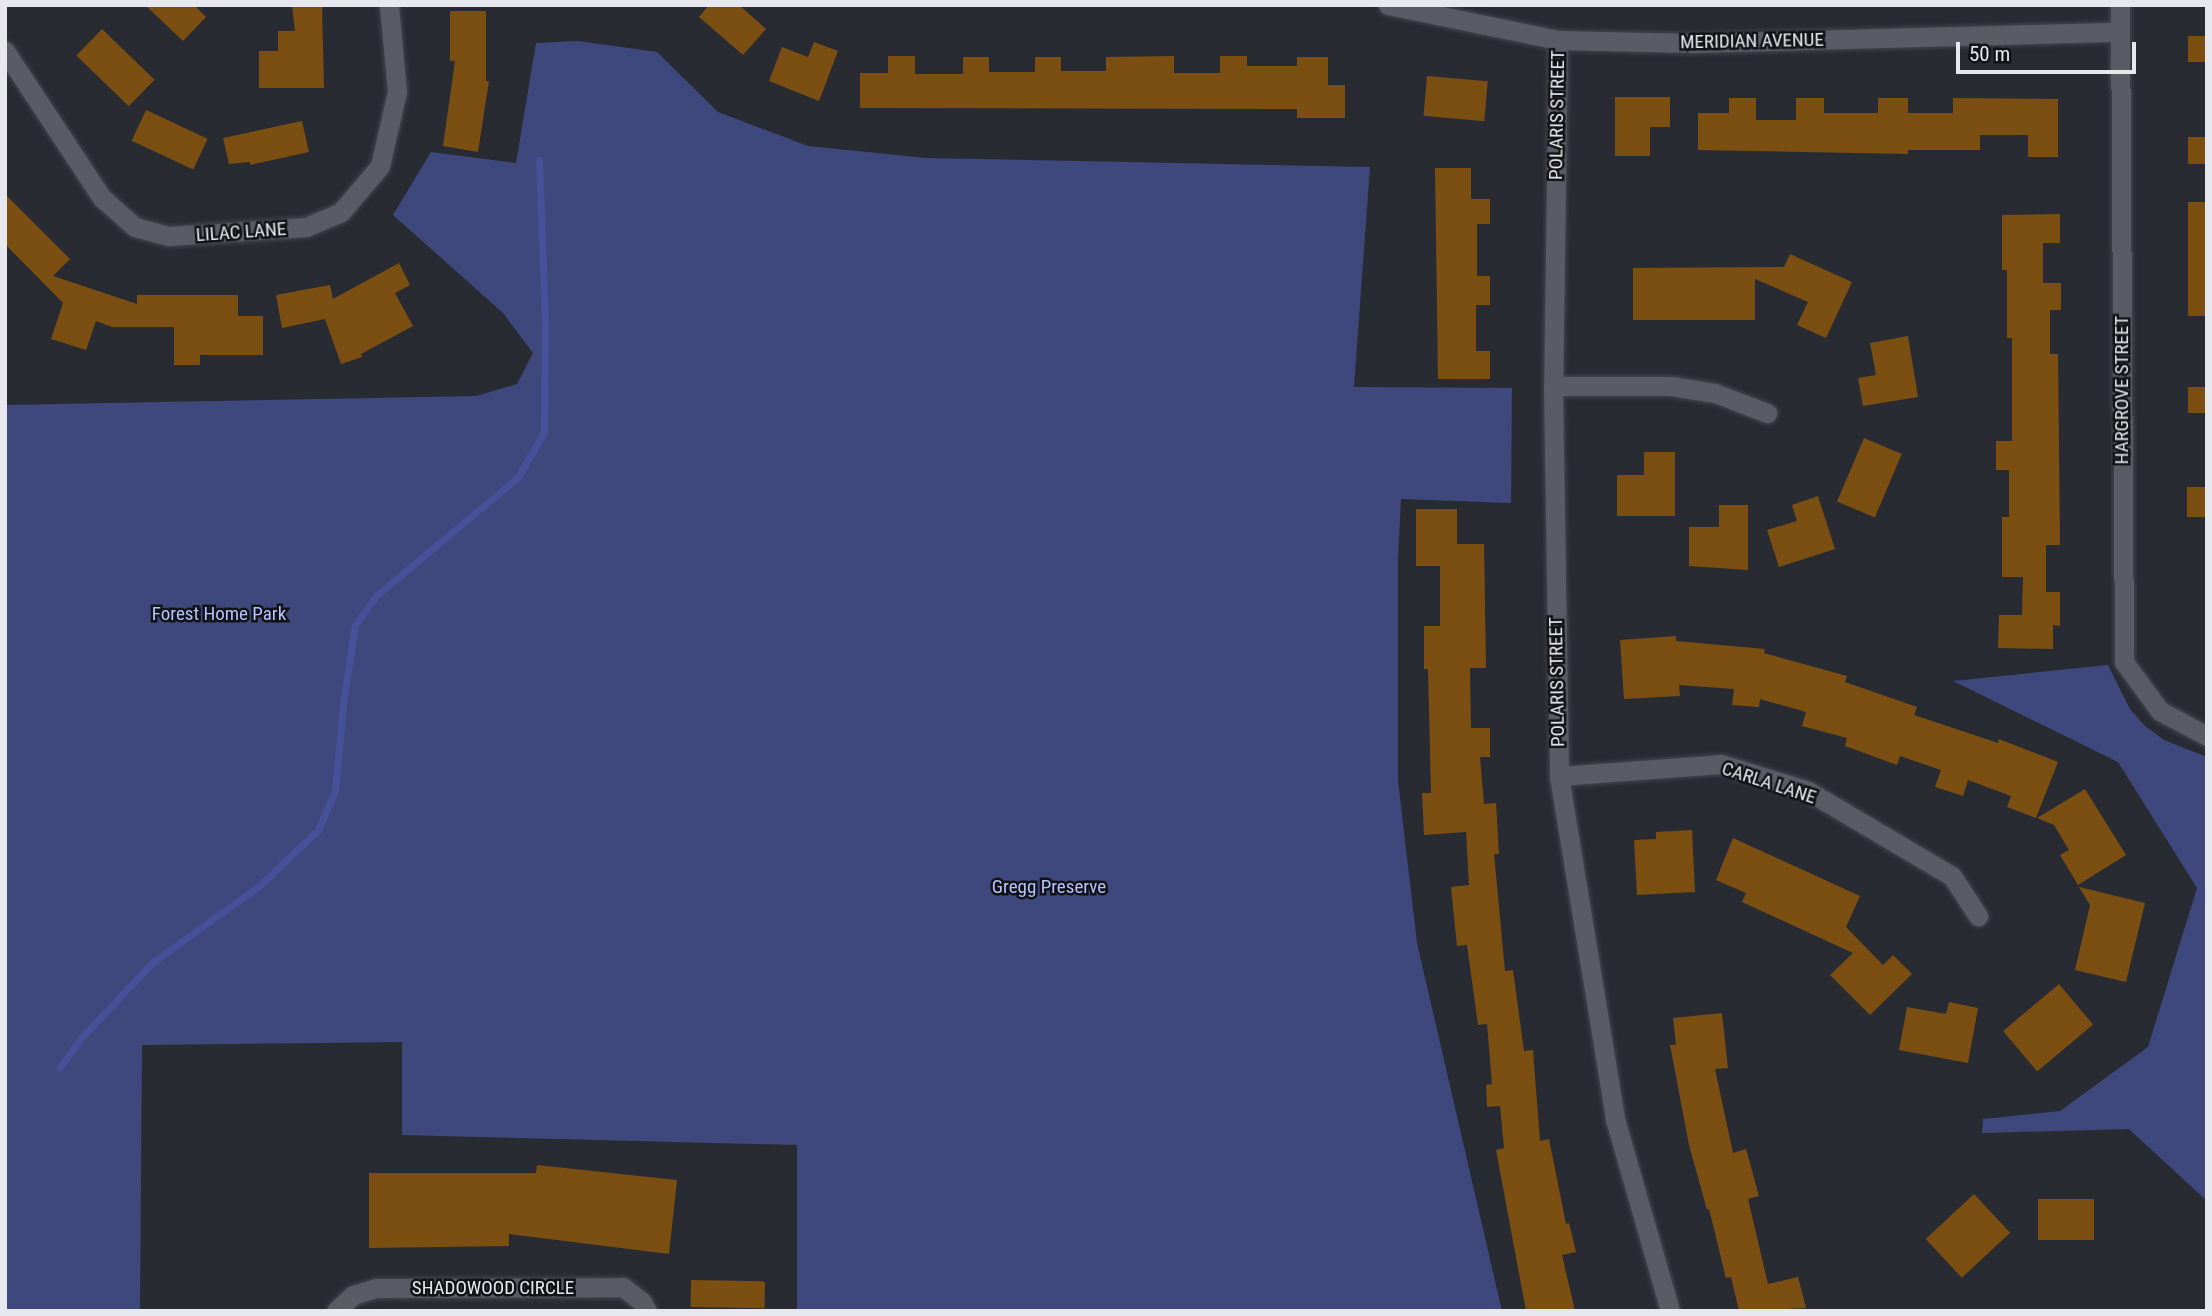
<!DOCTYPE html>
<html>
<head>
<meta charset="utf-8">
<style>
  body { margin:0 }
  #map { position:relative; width:2212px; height:1316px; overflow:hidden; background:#292b33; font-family:"Roboto Condensed",sans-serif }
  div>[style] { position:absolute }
  .green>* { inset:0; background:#3f487c }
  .stream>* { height:7px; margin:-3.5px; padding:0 3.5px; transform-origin:3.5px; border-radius:3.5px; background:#475199 }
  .building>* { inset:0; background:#7b4f12; transform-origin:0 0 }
  .roads { filter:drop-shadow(0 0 2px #44464e) drop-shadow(0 0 2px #44464e) }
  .minor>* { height:19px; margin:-9.5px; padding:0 9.5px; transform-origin:9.5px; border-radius:9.5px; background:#595b65 }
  span { translate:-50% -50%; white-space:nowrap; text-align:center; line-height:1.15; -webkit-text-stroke:5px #121317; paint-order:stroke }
  .street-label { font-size:19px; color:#e7e8ee }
  .park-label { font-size:19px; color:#b4c2ff }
  .frame { position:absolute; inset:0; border:7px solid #e7e8ee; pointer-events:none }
  .scale { position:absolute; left:1956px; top:42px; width:180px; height:32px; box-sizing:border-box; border:4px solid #e7e8ee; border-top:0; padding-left:9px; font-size:21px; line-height:24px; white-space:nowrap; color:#e7e8ee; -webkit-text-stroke:5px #121317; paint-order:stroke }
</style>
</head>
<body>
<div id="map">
  <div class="green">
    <div style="clip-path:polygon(578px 41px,657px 52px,718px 112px,808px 146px,926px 158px,1370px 167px,1354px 387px,1512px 388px,1511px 503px,1401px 499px,1398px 558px,1398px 781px,1417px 943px,1502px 1311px,797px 1311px,797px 1145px,402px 1135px,402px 1042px,142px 1045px,140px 1311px,5px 1311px,5px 405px,476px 396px,517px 384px,533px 353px,503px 313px,393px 215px,431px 152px,516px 163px,536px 43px)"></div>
    <div style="clip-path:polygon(2108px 665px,2130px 709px,2145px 726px,2164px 740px,2207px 757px,2207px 1201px,2129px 1129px,1982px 1133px,1983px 1119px,2060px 1111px,2148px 1047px,2197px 888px,2118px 762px,1953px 681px)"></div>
  </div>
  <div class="stream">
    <div style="left:60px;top:1067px;width:37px;rotate:-54deg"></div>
    <div style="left:82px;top:1037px;width:102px;rotate:-46.6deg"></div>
    <div style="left:152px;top:963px;width:133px;rotate:-35.8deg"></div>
    <div style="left:260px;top:885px;width:80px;rotate:-43.5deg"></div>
    <div style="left:318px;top:830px;width:43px;rotate:-66.4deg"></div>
    <div style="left:335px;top:791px;width:88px;rotate:-84.8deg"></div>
    <div style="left:343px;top:703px;width:79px;rotate:-81.3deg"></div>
    <div style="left:355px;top:625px;width:37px;rotate:-54deg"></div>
    <div style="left:377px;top:595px;width:184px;rotate:-39.9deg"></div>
    <div style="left:518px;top:477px;width:52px;rotate:-60deg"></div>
    <div style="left:544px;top:432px;width:109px;rotate:-89.5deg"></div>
    <div style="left:545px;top:323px;width:163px;rotate:-92.1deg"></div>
  </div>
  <div class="building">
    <div style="clip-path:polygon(145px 5px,194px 5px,206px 17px,183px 41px)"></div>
    <div style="clip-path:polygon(292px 5px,322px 5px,324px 88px,259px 88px,259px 51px,278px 51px,278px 31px,295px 31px)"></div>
    <div style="clip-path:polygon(709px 5px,739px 5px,766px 29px,743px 55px,699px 17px)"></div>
    <div style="clip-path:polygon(450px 11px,486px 11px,486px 81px,489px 81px,478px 152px,443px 146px,455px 61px,450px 61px)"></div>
    <div style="left:102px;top:29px;width:73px;height:37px;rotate:44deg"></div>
    <div style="left:2188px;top:36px;width:19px;height:26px"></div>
    <div style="clip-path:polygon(814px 42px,838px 51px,819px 101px,769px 81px,782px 47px,808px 57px)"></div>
    <div style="clip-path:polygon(888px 56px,915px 56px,915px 74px,963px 74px,963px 57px,989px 57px,989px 72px,1035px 72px,1035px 57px,1061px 57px,1061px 71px,1106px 71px,1106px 57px,1174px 56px,1174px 73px,1220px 73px,1220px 56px,1247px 56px,1247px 66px,1297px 66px,1297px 57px,1328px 57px,1328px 85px,1345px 85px,1345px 118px,1297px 118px,1297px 109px,860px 108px,860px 73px,888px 73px)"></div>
    <div style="left:1427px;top:76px;width:61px;height:40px;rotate:5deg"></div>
    <div style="clip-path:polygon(1615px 97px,1670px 97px,1670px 127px,1650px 127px,1650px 156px,1615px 156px)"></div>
    <div style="clip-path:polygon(1729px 98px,1756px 98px,1756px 120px,1796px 120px,1796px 98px,1824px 98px,1824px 113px,1878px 113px,1878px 98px,1908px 98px,1908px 113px,1953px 113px,1953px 98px,2058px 99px,2058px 157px,2028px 157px,2028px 135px,1980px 135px,1980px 150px,1908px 150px,1908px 154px,1698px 150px,1698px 113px,1729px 113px)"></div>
    <div style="left:146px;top:110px;width:68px;height:34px;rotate:25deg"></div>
    <div style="clip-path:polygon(302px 121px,309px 152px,250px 165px,250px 162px,229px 164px,223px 138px)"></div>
    <div style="left:2188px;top:137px;width:19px;height:27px"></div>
    <div style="clip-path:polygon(1435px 168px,1471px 168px,1471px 199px,1490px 199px,1490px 224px,1477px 224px,1477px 276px,1490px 276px,1490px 305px,1476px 305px,1476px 351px,1490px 351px,1490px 379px,1438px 379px)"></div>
    <div style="clip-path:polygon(5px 194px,70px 259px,53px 276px,137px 304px,137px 295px,238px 295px,238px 316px,263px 316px,263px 355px,200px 355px,200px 365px,174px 365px,174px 327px,112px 327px,96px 321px,86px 350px,51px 339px,63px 303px,5px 244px)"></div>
    <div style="left:2188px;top:202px;width:19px;height:114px"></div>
    <div style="clip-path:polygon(2060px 214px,2060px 243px,2043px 243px,2043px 283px,2061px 283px,2061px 310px,2050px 310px,2050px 354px,2058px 354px,2060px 545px,2046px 545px,2046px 592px,2060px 592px,2060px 626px,2053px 625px,2053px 649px,1998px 648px,1999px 615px,2022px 615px,2023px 577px,2002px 577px,2002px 517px,2009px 517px,2009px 470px,1996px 470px,1996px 441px,2012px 441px,2012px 338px,2007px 338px,2007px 270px,2002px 270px,2002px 215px)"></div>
    <div style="clip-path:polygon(1790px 254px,1852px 282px,1826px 338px,1797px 325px,1808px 302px,1755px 279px,1755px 320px,1633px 320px,1633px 268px,1784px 267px)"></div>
    <div style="clip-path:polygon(399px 263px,410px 285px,395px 293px,413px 326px,361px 354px,362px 357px,341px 364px,325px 319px,282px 328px,276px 295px,330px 285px,333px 299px)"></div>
    <div style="clip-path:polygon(1908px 336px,1918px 397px,1863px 406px,1858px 378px,1876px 375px,1870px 343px)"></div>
    <div style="left:2188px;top:387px;width:19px;height:26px"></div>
    <div style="left:1864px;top:438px;width:41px;height:69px;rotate:23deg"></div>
    <div style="clip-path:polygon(1644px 452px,1675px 452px,1675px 516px,1617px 516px,1617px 475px,1644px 475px)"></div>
    <div style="left:2187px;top:487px;width:20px;height:30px"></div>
    <div style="clip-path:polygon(1818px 496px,1835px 549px,1779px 567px,1767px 530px,1797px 521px,1792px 505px)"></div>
    <div style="clip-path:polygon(1719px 505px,1748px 505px,1748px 570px,1689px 566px,1689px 527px,1719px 527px)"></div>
    <div style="clip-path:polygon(1416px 509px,1457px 509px,1457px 544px,1484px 544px,1486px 668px,1470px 668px,1471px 728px,1490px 728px,1490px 757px,1480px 757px,1484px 804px,1496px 803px,1499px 854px,1494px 854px,1505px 971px,1513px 970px,1524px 1051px,1533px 1050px,1540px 1141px,1549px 1139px,1566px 1224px,1569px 1223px,1576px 1252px,1562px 1255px,1575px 1311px,1526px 1311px,1496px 1150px,1504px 1148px,1500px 1106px,1487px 1107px,1486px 1085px,1492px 1084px,1487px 1024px,1478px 1025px,1467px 945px,1457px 946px,1451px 887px,1469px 885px,1466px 832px,1424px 835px,1422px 793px,1431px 793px,1428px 669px,1424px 669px,1424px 626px,1440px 626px,1440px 566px,1416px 566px)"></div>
    <div style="clip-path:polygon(1676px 636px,1676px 641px,1765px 649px,1764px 653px,1847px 676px,1845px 682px,1917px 707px,1914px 715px,1998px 743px,1999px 739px,2058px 762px,2036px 818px,2007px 807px,2011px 796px,1968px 780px,1963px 796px,1935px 787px,1941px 770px,1900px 756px,1897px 765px,1845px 746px,1847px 738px,1802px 726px,1806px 712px,1760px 699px,1759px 707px,1732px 705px,1734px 689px,1679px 685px,1680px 696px,1624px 699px,1620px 640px)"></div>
    <div style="clip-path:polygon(2085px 789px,2126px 855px,2078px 885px,2060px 855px,2069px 850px,2054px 825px,2037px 818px)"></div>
    <div style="clip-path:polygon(1692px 830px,1695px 892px,1637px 895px,1634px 840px,1656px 839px,1656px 832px)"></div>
    <div style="clip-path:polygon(1733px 838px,1860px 896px,1846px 927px,1883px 965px,1893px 955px,1912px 974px,1870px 1015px,1830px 975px,1853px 953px,1742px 902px,1746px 893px,1716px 880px)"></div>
    <div style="clip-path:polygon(2079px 887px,2145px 903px,2126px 982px,2075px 970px,2090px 905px)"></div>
    <div style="left:2059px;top:984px;width:53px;height:73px;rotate:50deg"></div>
    <div style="clip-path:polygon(1949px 1002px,1978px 1008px,1968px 1063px,1899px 1050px,1907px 1007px,1946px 1014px)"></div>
    <div style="clip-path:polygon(1722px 1013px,1728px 1068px,1715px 1069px,1733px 1153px,1746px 1149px,1759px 1196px,1748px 1199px,1768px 1284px,1798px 1277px,1806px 1308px,1739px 1311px,1731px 1277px,1726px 1278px,1709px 1209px,1707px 1210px,1689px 1145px,1670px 1045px,1676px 1045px,1673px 1018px)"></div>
    <div style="clip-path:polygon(537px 1165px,677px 1180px,669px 1254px,509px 1234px,509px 1246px,369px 1248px,369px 1173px,536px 1173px)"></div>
    <div style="left:1974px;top:1194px;width:53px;height:66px;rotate:47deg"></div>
    <div style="left:2038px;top:1199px;width:56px;height:41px"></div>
    <div style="left:691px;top:1280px;width:74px;height:27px;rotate:1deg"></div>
  </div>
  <div class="roads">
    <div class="minor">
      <div style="left:1388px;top:5px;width:174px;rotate:11.6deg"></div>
      <div style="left:1558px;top:40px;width:135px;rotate:1.3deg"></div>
      <div style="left:1693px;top:43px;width:427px;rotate:-1.5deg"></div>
      <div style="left:2120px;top:5px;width:657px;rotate:89.65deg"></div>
      <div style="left:2124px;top:662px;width:61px;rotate:53.7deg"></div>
      <div style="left:2160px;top:711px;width:53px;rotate:28deg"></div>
      <div style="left:1558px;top:40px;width:346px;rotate:90.8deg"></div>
      <div style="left:1553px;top:386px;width:390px;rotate:89.1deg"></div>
      <div style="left:1559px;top:776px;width:348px;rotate:80.7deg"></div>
      <div style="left:1615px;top:1119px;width:200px;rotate:74deg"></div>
      <div style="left:5px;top:51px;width:176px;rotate:56.6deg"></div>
      <div style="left:102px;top:198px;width:44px;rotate:41.3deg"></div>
      <div style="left:135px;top:227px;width:35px;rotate:15deg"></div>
      <div style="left:169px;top:236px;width:137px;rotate:-3.8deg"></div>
      <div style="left:306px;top:227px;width:38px;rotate:-23deg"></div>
      <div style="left:341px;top:212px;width:60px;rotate:-49.7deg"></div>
      <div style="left:380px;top:166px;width:76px;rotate:-77.1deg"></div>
      <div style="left:397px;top:92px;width:87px;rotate:-95.3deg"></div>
      <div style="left:1553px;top:386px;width:118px"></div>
      <div style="left:1671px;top:386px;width:45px;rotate:9deg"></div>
      <div style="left:1715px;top:393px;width:56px;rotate:21deg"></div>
      <div style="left:1559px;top:776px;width:162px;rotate:-4.2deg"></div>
      <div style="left:1721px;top:764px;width:91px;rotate:17.2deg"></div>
      <div style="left:1808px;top:791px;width:167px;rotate:30.6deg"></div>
      <div style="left:1952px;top:876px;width:48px;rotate:57deg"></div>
      <div style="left:336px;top:1311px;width:23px;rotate:-43deg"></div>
      <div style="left:353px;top:1295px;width:24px;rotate:-17deg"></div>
      <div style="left:376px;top:1288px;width:247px;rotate:-0.2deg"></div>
      <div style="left:623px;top:1287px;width:24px;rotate:38deg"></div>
      <div style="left:642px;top:1302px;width:10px;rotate:61deg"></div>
    </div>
  </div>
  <div class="street-label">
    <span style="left:1752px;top:41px;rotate:-1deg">MERIDIAN AVENUE</span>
    <span style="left:1557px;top:115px;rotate:-89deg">POLARIS STREET</span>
    <span style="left:241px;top:232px;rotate:-4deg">LILAC LANE</span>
    <span style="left:2122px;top:390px;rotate:-90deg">HARGROVE STREET</span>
    <span style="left:1557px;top:682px;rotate:-91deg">POLARIS STREET</span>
    <span style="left:1769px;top:783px;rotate:18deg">CARLA LANE</span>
    <span style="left:493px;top:1288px">SHADOWOOD CIRCLE</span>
  </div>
  <div class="park-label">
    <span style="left:219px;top:614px">Forest Home Park</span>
    <span style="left:1049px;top:887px">Gregg Preserve</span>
  </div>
  <div class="frame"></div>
  <div class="scale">50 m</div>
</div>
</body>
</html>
